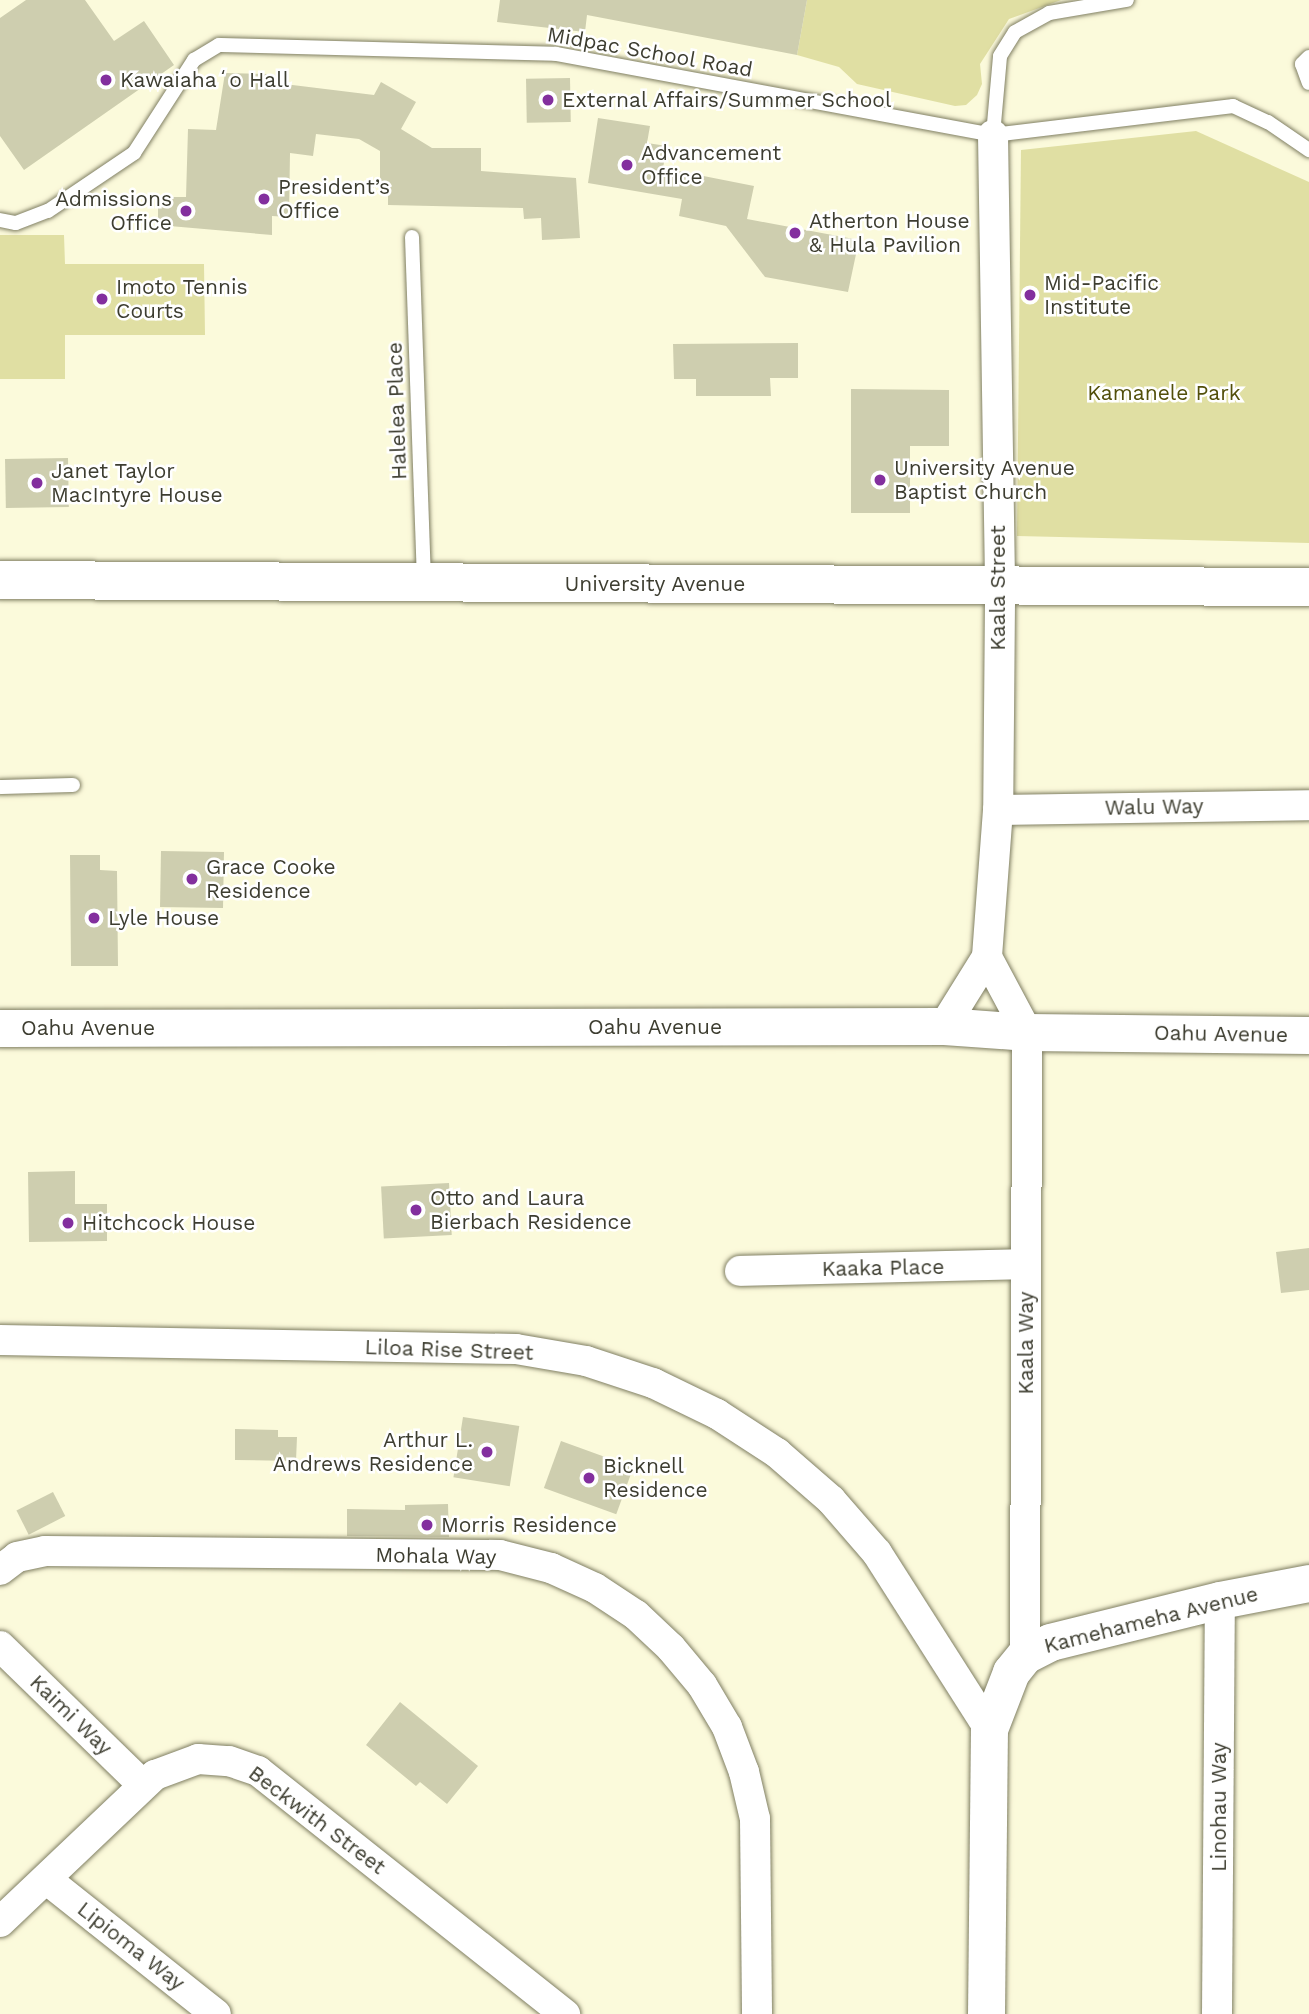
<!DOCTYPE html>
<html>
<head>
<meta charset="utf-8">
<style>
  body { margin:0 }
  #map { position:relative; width:1309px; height:2014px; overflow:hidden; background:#fbfadb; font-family:"Work Sans",sans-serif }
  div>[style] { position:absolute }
  .green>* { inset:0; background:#e0dfa3 }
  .building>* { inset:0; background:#ceceaf; transform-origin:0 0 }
  .roads { filter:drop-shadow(0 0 2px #807f63) drop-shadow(0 0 2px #807f63) }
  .service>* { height:14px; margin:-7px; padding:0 7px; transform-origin:7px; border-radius:7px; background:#fff }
  .minor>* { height:30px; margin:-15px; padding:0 15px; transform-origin:15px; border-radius:15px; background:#fff }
  .tertiary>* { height:37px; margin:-18.5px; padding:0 18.5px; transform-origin:18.5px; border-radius:18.5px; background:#fff }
  .secondary>* { height:38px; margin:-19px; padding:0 19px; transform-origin:19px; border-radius:19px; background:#fff }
  .dots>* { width:19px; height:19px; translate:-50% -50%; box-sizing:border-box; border:4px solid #fff; border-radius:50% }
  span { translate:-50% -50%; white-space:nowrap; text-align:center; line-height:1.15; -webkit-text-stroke:5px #fff; paint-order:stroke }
  .street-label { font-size:21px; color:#3d3d30 }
  .poi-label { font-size:21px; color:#3d3d30 }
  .left { translate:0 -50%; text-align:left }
  .right { translate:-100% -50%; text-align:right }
  .park-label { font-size:21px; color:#524f0a }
</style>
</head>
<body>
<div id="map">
  <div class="green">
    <div style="clip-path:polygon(807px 0,1061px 0,1009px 19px,980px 64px,982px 84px,977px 95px,966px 105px,955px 106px,857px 84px,839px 67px,797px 55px)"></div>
    <div style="clip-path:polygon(1196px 131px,1309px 182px,1309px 543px,1017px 536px,1021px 150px)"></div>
    <div style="clip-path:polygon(0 235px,64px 235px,65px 264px,204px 264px,205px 335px,65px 335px,65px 379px,0 379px)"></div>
  </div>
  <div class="building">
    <div style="clip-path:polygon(26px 0,85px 0,114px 41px,144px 21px,174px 65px,24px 170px,0 136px,0 18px)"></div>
    <div style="clip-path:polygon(500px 0,807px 0,797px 55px,587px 15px,585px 32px,497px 22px)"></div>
    <div style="clip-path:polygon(225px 73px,269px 74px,268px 82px,374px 95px,381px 82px,416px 102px,401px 129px,432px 148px,481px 148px,481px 171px,576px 178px,580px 238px,542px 240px,541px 218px,524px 219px,523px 208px,388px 205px,388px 195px,380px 195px,380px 151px,359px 139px,316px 134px,313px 156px,290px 153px,289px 217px,272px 216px,272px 235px,158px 225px,158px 197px,186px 197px,188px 129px,216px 130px)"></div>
    <div style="left:570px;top:78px;width:44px;height:44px;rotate:89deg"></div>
    <div style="clip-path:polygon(598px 118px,650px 126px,647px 143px,667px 146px,663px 168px,754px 186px,747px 219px,859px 240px,848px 292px,765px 277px,726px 226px,679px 216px,682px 199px,588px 183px)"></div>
    <div style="clip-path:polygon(798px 343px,798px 378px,770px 378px,771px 396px,696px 396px,696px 379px,674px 379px,673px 344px)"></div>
    <div style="clip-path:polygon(851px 389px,949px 390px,949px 446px,910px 446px,910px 513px,851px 513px)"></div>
    <div style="left:68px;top:458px;width:49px;height:63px;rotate:89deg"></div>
    <div style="left:161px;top:851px;width:63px;height:56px;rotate:1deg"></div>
    <div style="clip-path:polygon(70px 855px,100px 855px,100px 870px,117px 871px,118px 966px,71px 966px)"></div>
    <div style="clip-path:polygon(75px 1171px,75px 1204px,107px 1204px,107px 1241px,29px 1242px,28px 1172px)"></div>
    <div style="left:449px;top:1183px;width:52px;height:68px;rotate:87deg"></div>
    <div style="clip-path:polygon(1309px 1248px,1309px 1290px,1281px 1293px,1276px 1252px)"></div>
    <div style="left:463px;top:1417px;width:57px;height:61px;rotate:9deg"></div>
    <div style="clip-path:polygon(235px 1429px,278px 1430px,278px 1437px,297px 1437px,296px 1461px,235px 1460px)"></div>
    <div style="left:561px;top:1441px;width:77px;height:50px;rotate:20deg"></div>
    <div style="left:53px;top:1492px;width:27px;height:41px;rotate:63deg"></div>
    <div style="clip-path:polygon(448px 1504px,449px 1537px,347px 1536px,347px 1509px,405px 1510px,405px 1505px)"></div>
    <div style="clip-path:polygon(400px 1702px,478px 1766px,447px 1804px,420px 1782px,416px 1786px,366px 1745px)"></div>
  </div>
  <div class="roads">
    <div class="service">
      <div style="left:1309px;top:57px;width:10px;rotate:135deg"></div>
      <div style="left:1302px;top:64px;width:20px;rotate:70deg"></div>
      <div style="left:993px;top:135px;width:79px;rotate:-84.9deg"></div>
      <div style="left:1000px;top:56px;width:28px;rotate:-58deg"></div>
      <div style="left:1015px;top:32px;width:39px;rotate:-29deg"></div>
      <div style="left:1049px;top:13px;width:79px;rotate:-9.5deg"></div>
      <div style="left:0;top:220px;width:16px;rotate:11deg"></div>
      <div style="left:16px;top:223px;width:34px;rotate:-21deg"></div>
      <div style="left:48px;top:211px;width:104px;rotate:-34deg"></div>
      <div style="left:134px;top:153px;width:111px;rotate:-57.2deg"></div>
      <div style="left:194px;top:60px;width:29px;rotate:-31deg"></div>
      <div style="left:219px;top:45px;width:337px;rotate:1.5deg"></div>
      <div style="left:556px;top:54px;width:444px;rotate:10.5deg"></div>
      <div style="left:993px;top:135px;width:242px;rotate:-6.9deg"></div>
      <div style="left:1233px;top:106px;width:38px;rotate:25deg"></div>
      <div style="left:1268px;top:122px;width:50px;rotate:34.3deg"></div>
      <div style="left:412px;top:237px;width:345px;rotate:88deg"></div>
      <div style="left:0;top:787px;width:73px;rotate:-1.6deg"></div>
    </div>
    <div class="minor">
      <div style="left:993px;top:135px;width:466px;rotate:89.1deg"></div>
      <div style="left:1000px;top:601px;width:209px;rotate:90.5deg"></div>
      <div style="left:998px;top:810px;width:147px;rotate:94.3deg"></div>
      <div style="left:987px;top:957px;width:85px;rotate:61.9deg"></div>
      <div style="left:1027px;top:1032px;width:623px;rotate:90.18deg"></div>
      <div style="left:998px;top:810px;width:311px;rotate:-0.9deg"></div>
      <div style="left:944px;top:1026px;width:81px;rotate:-58.1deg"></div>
      <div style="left:740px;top:1271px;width:286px;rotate:-1.4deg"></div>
      <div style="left:0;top:1340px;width:516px;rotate:1deg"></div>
      <div style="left:516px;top:1349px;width:71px;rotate:9.7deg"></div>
      <div style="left:586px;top:1361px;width:71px;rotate:18.2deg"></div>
      <div style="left:653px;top:1383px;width:71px;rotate:25.8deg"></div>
      <div style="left:717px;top:1414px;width:72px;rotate:33deg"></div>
      <div style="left:777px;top:1453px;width:72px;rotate:41deg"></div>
      <div style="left:831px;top:1500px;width:70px;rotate:49deg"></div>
      <div style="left:877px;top:1553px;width:209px;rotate:57.5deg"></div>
      <div style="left:0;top:1570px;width:21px;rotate:-37deg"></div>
      <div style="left:17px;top:1557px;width:29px;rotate:-12deg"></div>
      <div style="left:45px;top:1551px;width:455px;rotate:0.5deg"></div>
      <div style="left:500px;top:1555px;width:53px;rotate:14.3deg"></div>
      <div style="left:551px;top:1568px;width:48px;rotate:24.4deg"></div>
      <div style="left:595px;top:1588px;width:49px;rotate:33.4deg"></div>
      <div style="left:636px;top:1615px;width:48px;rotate:43.3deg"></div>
      <div style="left:671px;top:1648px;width:48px;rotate:50deg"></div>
      <div style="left:702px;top:1685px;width:49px;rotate:59.2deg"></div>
      <div style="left:727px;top:1727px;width:48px;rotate:69.3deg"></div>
      <div style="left:744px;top:1772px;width:48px;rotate:76.8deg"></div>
      <div style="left:755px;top:1819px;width:195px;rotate:89.4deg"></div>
      <div style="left:0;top:1646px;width:198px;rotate:44.2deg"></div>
      <div style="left:46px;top:1879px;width:217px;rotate:38.5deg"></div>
      <div style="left:0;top:1922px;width:214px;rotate:-43.5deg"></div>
      <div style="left:155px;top:1775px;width:46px;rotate:-20.4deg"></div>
      <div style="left:198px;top:1759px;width:31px;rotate:4deg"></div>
      <div style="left:229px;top:1761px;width:31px;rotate:19deg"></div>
      <div style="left:258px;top:1771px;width:392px;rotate:38.4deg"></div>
      <div style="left:1217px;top:2014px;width:414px;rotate:-89.6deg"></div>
    </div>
    <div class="tertiary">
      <div style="left:0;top:1028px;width:944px;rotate:-0.12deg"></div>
      <div style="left:944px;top:1026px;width:83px;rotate:4.1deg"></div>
      <div style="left:1027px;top:1032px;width:282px;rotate:0.6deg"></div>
      <div style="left:986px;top:2014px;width:285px;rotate:-89.4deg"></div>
      <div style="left:989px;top:1729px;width:61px;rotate:-68.9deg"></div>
      <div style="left:1011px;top:1672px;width:22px;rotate:-51deg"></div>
      <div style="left:1025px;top:1655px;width:28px;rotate:-27deg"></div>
      <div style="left:1050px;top:1642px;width:175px;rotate:-13.9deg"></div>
      <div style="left:1220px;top:1600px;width:91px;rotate:-10.8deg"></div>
    </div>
    <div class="secondary">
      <div style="left:0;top:580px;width:1309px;rotate:0.31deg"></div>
    </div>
  </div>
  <div class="dots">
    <div style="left:106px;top:80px;background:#832f9e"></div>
    <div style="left:548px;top:100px;background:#832f9e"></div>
    <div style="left:627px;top:165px;background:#832f9e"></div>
    <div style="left:264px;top:199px;background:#832f9e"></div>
    <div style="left:186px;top:211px;background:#832f9e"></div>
    <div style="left:795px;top:233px;background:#832f9e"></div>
    <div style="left:1030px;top:295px;background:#832f9e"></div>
    <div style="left:102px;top:299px;background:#832f9e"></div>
    <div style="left:880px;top:480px;background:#832f9e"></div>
    <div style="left:37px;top:483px;background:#832f9e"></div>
    <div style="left:192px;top:879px;background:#832f9e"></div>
    <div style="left:94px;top:918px;background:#832f9e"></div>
    <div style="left:416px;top:1210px;background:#832f9e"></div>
    <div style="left:68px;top:1223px;background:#832f9e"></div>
    <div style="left:487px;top:1452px;background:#832f9e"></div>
    <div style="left:589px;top:1478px;background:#832f9e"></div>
    <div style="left:427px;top:1525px;background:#832f9e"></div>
  </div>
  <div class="street-label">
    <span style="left:650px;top:52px;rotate:10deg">Midpac School Road</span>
    <span style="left:397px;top:411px;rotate:-92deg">Halelea Place</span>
    <span style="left:655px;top:584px">University Avenue</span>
    <span style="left:998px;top:588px;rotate:-90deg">Kaala Street</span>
    <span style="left:1154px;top:807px;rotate:-1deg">Walu Way</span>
    <span style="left:655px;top:1027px">Oahu Avenue</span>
    <span style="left:88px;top:1028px">Oahu Avenue</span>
    <span style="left:1221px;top:1034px;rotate:1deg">Oahu Avenue</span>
    <span style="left:883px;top:1268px;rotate:-1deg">Kaaka Place</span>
    <span style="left:1026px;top:1343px;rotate:-90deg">Kaala Way</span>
    <span style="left:449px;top:1350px;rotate:2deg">Liloa Rise Street</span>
    <span style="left:436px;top:1556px;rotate:1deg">Mohala Way</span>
    <span style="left:1151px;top:1620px;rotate:-14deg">Kamehameha Avenue</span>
    <span style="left:71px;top:1715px;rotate:44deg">Kaimi Way</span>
    <span style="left:1219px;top:1807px;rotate:-90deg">Linohau Way</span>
    <span style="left:317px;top:1820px;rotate:37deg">Beckwith Street</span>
    <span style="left:131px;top:1946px;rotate:38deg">Lipioma Way</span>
  </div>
  <div class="poi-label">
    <span class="left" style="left:120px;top:80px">Kawaiahaʻo Hall</span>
    <span class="left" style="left:562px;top:100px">External Affairs/Summer School</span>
    <span class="left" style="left:641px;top:165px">Advancement<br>Office</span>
    <span class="left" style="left:278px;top:199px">President’s<br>Office</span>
    <span class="right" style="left:172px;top:211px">Admissions<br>Office</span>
    <span class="left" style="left:809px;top:233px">Atherton House<br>&amp; Hula Pavilion</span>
    <span class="left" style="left:1044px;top:295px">Mid-Pacific<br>Institute</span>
    <span class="left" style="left:116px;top:299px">Imoto Tennis<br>Courts</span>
    <span class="left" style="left:894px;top:480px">University Avenue<br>Baptist Church</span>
    <span class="left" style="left:51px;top:483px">Janet Taylor<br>MacIntyre House</span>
    <span class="left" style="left:206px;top:879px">Grace Cooke<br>Residence</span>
    <span class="left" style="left:108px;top:918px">Lyle House</span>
    <span class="left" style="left:430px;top:1210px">Otto and Laura<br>Bierbach Residence</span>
    <span class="left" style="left:82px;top:1223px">Hitchcock House</span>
    <span class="right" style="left:473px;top:1452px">Arthur L.<br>Andrews Residence</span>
    <span class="left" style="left:603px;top:1478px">Bicknell<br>Residence</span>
    <span class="left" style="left:441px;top:1525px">Morris Residence</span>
  </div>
  <div class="park-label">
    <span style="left:1164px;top:393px">Kamanele Park</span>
  </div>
</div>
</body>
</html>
